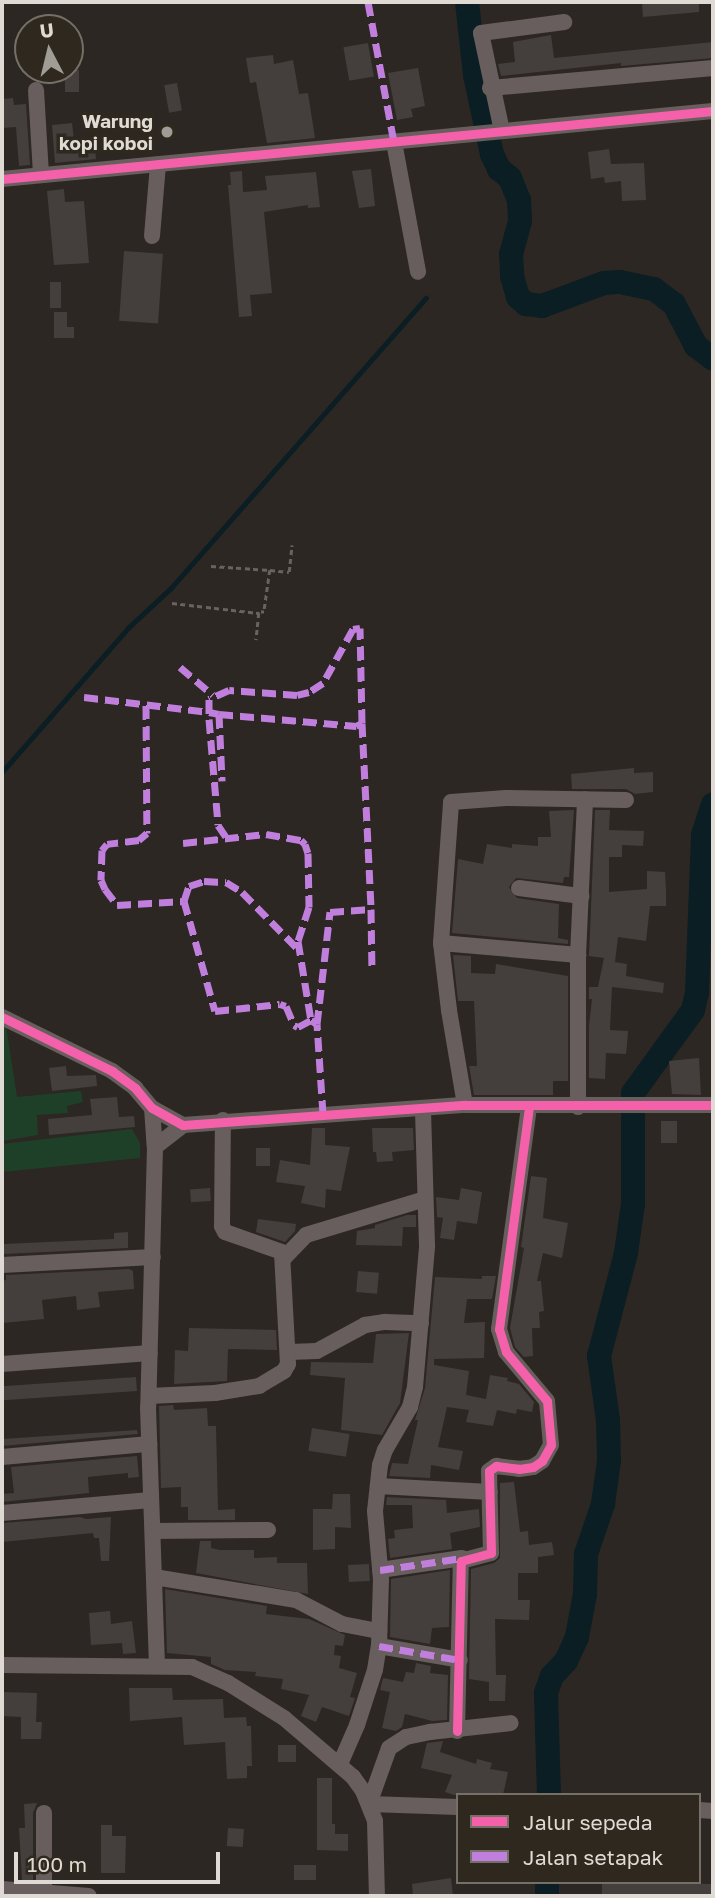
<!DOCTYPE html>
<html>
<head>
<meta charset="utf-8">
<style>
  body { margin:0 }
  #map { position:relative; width:715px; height:1898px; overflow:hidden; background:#2c2722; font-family:"Golos Text",sans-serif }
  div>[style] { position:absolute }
  .green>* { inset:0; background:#1f4028 }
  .stream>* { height:4.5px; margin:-2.25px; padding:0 2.25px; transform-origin:2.25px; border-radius:2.25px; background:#0b1e24 }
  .river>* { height:24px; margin:-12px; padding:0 12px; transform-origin:12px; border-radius:12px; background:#0b1e24 }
  .building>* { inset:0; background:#443f3c; transform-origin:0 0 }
  .path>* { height:2.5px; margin-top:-1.25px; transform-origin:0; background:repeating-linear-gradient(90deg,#696260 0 5px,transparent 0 8.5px) }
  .minor>* { height:16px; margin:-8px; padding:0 8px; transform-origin:8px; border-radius:8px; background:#685e5d }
  .quiet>* { height:7px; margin-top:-3.5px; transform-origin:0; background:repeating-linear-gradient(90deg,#c07fdc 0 14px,transparent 0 21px) }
  .cycleway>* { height:9px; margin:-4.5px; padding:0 4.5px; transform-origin:4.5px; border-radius:4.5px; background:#f560ab }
  .dots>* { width:19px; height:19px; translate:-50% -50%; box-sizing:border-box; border:4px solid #2f281f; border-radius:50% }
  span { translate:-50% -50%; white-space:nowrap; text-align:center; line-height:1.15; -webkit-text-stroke:7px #2f281f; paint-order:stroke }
  .poi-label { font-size:19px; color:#dfdbd4; font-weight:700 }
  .right { translate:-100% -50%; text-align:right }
  .frame { position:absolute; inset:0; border:4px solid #dfdbd4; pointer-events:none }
  .legend { position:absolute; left:456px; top:1793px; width:245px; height:91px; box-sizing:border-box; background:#2f281f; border:2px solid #757067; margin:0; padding:9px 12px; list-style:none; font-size:21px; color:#dfdbd4 }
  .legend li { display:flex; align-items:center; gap:14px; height:35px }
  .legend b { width:35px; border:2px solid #757067 }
  .north { position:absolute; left:14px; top:14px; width:70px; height:70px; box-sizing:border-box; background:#2f281f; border:2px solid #757067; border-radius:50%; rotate:353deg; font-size:19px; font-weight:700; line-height:28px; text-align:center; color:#dfdbd4 }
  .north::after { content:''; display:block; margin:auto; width:24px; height:32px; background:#a09c96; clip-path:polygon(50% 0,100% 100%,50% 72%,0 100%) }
  .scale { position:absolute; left:14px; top:1852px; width:206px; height:32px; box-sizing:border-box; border:4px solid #dfdbd4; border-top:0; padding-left:9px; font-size:21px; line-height:24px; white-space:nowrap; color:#dfdbd4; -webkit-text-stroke:5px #2f281f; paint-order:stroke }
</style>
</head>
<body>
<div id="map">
  <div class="green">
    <div style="clip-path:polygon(2px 1025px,6px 1026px,17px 1097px,81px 1091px,83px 1102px,67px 1106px,68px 1113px,37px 1115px,38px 1135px,2px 1141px)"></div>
    <div style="clip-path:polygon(132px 1129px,140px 1143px,140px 1158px,2px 1172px,2px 1144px)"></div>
  </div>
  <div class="stream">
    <div style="left:2px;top:772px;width:191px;rotate:-48.8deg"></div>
    <div style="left:128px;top:628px;width:59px;rotate:-42.9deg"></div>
    <div style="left:171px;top:588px;width:386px;rotate:-48.7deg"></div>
  </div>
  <div class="river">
    <div style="left:467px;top:2px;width:73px;rotate:83.7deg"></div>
    <div style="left:475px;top:75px;width:81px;rotate:77.9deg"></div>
    <div style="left:492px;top:154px;width:17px;rotate:65deg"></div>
    <div style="left:499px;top:169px;width:14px;rotate:39deg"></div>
    <div style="left:510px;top:178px;width:24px;rotate:68deg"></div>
    <div style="left:519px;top:200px;width:21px;rotate:87deg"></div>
    <div style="left:520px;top:221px;width:34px;rotate:105deg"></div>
    <div style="left:511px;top:254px;width:22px;rotate:87deg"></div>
    <div style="left:512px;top:276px;width:22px;rotate:74deg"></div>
    <div style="left:518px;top:297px;width:11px;rotate:41deg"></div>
    <div style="left:526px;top:304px;width:16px;rotate:7deg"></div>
    <div style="left:542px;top:306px;width:66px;rotate:-20.4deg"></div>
    <div style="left:604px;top:283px;width:16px;rotate:-4deg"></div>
    <div style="left:620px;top:282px;width:35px;rotate:12deg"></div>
    <div style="left:654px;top:289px;width:25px;rotate:37deg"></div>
    <div style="left:674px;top:304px;width:47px;rotate:62.4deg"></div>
    <div style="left:696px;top:346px;width:21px;rotate:37deg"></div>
    <div style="left:549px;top:1795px;width:102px;rotate:-91.7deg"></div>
    <div style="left:546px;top:1693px;width:18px;rotate:-71deg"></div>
    <div style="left:552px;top:1676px;width:21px;rotate:-47deg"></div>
    <div style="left:566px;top:1661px;width:26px;rotate:-65deg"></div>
    <div style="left:577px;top:1637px;width:44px;rotate:-79.5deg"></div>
    <div style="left:585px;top:1594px;width:40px;rotate:-88.6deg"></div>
    <div style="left:586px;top:1554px;width:53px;rotate:-71.2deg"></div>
    <div style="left:603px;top:1504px;width:43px;rotate:-82.1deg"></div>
    <div style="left:609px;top:1461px;width:41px;rotate:-91.4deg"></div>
    <div style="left:608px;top:1420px;width:65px;rotate:-98deg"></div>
    <div style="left:599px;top:1356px;width:106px;rotate:-75.3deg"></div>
    <div style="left:626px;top:1253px;width:49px;rotate:-81.9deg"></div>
    <div style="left:633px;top:1204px;width:111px;rotate:-90deg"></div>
    <div style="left:633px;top:1093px;width:102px;rotate:-54.1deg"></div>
    <div style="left:693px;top:1010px;width:18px;rotate:-77deg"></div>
    <div style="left:697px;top:992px;width:157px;rotate:-87.8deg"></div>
    <div style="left:703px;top:835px;width:32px;rotate:-72deg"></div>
    <div style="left:547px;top:1882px;width:14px;rotate:90deg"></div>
  </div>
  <div class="building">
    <div style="clip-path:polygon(642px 2px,699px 2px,699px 12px,643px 17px)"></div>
    <div style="clip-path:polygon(551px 35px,554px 58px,713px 42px,713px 58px,621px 66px,621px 63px,501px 76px,498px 64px,515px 62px,513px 42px)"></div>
    <div style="left:368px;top:43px;width:34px;height:25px;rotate:80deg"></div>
    <div style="clip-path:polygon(273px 55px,274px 64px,293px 60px,299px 94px,308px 93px,315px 138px,267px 143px,256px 82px,250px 83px,246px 58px)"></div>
    <div style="clip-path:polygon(418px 68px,425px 106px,411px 109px,413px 117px,397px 120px,388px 73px)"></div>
    <div style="left:65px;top:70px;width:14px;height:22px"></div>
    <div style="left:177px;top:83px;width:28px;height:13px;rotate:80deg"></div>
    <div style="clip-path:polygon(13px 98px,14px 105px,26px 104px,30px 165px,19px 166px,16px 127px,2px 128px,2px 99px)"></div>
    <div style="clip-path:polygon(72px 123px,75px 148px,95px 147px,96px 159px,55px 163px,52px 125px)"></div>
    <div style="clip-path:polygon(609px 149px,611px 164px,644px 163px,646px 200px,622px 201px,621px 181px,605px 183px,604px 177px,591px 179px,588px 152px)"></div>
    <div style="clip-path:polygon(371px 169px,375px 206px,359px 208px,352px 171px)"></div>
    <div style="clip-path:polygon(242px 171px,243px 192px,267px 190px,265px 176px,316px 172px,320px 207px,308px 208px,308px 205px,264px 212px,272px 293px,250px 295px,252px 316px,239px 317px,228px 185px,231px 185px,230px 172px)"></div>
    <div style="clip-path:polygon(64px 189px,65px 202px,84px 201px,89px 263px,54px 265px,47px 191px)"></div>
    <div style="left:124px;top:251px;width:39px;height:70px;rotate:4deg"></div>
    <div style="left:50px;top:282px;width:11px;height:26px"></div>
    <div style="clip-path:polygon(54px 312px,67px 312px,67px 327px,74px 327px,74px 338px,54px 338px)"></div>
    <div style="clip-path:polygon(634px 768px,634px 773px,653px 772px,653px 792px,635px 794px,626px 789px,572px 789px,571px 774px)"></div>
    <div style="clip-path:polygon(574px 810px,569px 877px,564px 877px,563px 883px,516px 878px,509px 887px,517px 898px,559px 904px,558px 938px,568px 940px,568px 944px,452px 933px,458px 859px,483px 864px,487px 844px,512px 848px,512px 844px,538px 846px,538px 837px,551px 837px,549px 811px)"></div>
    <div style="clip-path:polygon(595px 810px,610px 810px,609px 830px,644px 831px,643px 846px,622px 845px,622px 857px,609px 857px,609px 892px,647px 889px,647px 871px,665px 872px,666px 890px,666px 906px,650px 906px,646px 941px,618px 937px,615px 962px,627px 964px,626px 976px,664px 983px,663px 993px,612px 987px,610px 1030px,628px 1031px,627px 1044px,626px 1054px,606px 1053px,605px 1079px,589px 1078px,589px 1026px,592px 999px,589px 999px,589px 987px,598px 987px,604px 958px,589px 956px)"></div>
    <div style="clip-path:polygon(453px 955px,471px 956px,471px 973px,495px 974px,496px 964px,568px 976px,568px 1081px,553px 1081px,553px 1095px,474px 1095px,469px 1066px,477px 1066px,474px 1001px,458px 1001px)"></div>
    <div style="clip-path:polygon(699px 1058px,701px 1095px,672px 1094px,669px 1061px)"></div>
    <div style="clip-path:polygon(66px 1066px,67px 1076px,96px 1075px,97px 1086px,52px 1091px,49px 1068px)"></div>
    <div style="clip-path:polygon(117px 1097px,119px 1117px,134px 1116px,135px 1127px,49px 1135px,48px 1119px,92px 1115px,90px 1099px)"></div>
    <div style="left:677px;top:1121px;width:22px;height:16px;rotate:90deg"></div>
    <div style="clip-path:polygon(312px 1128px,325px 1128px,325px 1145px,350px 1147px,341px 1191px,326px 1189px,325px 1208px,301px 1203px,305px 1186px,276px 1182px,280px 1160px,310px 1165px)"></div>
    <div style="clip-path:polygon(372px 1128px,413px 1128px,414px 1150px,392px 1152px,393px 1161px,377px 1162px,376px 1152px,373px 1152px)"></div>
    <div style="left:256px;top:1148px;width:14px;height:18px"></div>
    <div style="clip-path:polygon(531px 1176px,547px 1178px,543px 1218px,568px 1223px,562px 1258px,543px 1253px,537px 1281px,541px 1281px,544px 1311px,539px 1312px,540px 1328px,532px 1328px,533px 1356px,524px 1357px,515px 1347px,510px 1328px,524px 1248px,521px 1247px)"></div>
    <div style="left:210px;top:1188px;width:13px;height:20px;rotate:86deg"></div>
    <div style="clip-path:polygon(461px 1188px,482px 1192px,477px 1224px,457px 1221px,454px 1240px,440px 1238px,443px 1218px,437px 1217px,436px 1197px,459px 1200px)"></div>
    <div style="clip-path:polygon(407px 1215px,416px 1215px,416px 1227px,403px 1227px,402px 1246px,356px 1245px,357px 1231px,375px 1228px,375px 1225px)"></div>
    <div style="clip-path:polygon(258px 1219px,296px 1224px,295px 1231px,285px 1242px,256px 1232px)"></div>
    <div style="clip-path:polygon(128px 1232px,128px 1248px,4px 1254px,4px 1244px,114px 1239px,114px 1233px)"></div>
    <div style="clip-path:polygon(129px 1269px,133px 1271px,134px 1289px,98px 1292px,100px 1307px,77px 1310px,76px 1296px,42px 1300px,44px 1319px,2px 1323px,2px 1281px,6px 1280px,6px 1275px)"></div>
    <div style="left:358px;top:1271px;width:21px;height:21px;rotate:5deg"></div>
    <div style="clip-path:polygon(482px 1276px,496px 1276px,492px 1299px,467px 1299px,464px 1323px,485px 1322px,484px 1358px,434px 1359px,434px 1365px,469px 1371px,466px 1395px,486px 1399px,490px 1375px,508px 1378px,507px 1381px,519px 1384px,534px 1402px,532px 1412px,517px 1409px,516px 1414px,497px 1410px,493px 1426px,466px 1422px,469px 1410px,447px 1407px,438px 1447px,463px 1451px,459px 1470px,431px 1465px,430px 1478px,389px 1476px,392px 1463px,408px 1464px,418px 1420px,415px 1420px,425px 1388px,435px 1277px,482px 1279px)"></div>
    <div style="clip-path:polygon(189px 1328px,276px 1330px,277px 1350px,228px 1349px,227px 1381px,174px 1384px,175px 1350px,188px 1351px)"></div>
    <div style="clip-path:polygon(409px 1333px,400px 1403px,382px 1435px,341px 1430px,345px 1378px,310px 1375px,311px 1362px,373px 1363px,376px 1334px)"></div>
    <div style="left:136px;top:1377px;width:14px;height:134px;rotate:86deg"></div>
    <div style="clip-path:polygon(173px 1405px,174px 1410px,207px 1408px,208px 1426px,216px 1426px,218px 1510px,235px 1509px,235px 1520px,188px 1520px,188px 1507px,181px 1507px,181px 1487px,161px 1488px,159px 1406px)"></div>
    <div style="left:312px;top:1428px;width:38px;height:23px;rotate:9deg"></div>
    <div style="clip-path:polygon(137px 1430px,138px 1434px,2px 1446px,2px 1439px)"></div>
    <div style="clip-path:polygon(137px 1456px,139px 1477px,128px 1478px,128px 1473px,88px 1477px,89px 1493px,2px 1502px,2px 1494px,14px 1493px,11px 1467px)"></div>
    <div style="clip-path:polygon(514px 1482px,520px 1532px,528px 1531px,529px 1545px,552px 1542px,554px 1555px,538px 1557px,538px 1573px,518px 1573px,518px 1600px,530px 1600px,529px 1620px,495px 1619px,496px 1675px,506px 1675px,505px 1701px,489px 1701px,489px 1682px,469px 1679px,471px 1569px,494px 1563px,500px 1558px,500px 1483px)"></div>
    <div style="clip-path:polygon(333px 1494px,350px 1494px,351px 1528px,335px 1527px,335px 1549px,313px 1550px,313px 1509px,332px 1509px)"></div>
    <div style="clip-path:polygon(387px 1497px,446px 1500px,447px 1513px,479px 1509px,480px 1527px,450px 1533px,452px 1549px,390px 1558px,388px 1539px,395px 1538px,394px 1530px,413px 1528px,412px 1505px,386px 1505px)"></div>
    <div style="clip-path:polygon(80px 1517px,86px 1519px,111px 1517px,109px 1561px,101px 1561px,99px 1538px,94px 1538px,93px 1533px,2px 1542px,2px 1523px)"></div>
    <div style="clip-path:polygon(200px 1541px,211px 1541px,211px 1548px,220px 1550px,254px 1550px,254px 1558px,277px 1557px,277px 1563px,307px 1563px,308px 1594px,196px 1573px)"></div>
    <div style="left:369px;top:1564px;width:17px;height:21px;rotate:87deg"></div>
    <div style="clip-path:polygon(450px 1570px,449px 1627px,432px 1628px,430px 1644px,390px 1637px,391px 1579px)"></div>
    <div style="clip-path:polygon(165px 1589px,267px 1606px,266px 1614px,309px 1619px,345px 1635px,343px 1646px,335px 1645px,334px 1655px,341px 1656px,339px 1668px,357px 1673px,350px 1697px,355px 1698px,349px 1716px,322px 1707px,316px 1722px,301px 1716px,309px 1695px,281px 1689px,283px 1679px,255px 1676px,256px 1672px,225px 1670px,211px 1664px,211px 1657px,167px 1653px)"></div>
    <div style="clip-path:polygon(110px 1611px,111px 1624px,132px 1621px,136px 1653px,123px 1654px,122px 1643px,91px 1645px,89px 1613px)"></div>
    <div style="clip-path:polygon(416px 1663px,431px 1666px,430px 1673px,448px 1675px,447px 1720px,432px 1721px,405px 1714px,402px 1727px,396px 1731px,382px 1728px,390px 1692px,380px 1690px,383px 1678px,403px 1682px,406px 1672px,414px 1673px)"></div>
    <div style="clip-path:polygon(129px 1688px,172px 1688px,173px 1700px,223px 1699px,224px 1718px,246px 1717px,247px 1726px,251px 1726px,252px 1766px,247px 1766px,247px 1778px,227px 1779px,225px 1742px,184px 1745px,182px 1717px,130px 1721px)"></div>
    <div style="clip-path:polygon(2px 1692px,37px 1693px,36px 1722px,42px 1722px,41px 1739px,21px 1739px,21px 1717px,2px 1716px)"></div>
    <div style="clip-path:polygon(443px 1741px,440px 1752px,476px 1764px,477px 1759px,492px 1763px,490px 1769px,508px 1772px,503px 1795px,454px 1795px,445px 1792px,452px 1775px,421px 1768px,427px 1743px)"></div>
    <div style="left:278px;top:1745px;width:18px;height:17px"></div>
    <div style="clip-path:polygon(317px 1778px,332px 1778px,332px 1824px,335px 1824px,335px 1834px,348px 1834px,348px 1851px,317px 1850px)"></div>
    <div style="clip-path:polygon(37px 1803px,33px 1813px,33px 1881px,22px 1880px,19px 1828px,25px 1828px,24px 1804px)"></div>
    <div style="clip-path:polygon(101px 1825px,112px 1825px,112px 1836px,126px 1836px,125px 1873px,101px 1873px)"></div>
    <div style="left:228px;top:1828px;width:16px;height:18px;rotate:4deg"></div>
    <div style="left:294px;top:1865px;width:22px;height:15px"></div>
    <div style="clip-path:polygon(451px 1878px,453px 1896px,413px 1896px,412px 1884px)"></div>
    <div style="left:602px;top:1882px;width:110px;height:13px;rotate:1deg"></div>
  </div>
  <div class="path">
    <div style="left:211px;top:566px;width:59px;rotate:3.9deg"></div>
    <div style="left:270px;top:570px;width:42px;rotate:98.1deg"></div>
    <div style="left:264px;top:612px;width:3px;rotate:180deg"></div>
    <div style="left:270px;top:570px;width:19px;rotate:6deg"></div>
    <div style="left:289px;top:572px;width:27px;rotate:-84deg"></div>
    <div style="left:172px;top:603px;width:88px;rotate:6.6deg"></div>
    <div style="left:259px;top:613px;width:27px;rotate:96deg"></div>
  </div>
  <div class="minor">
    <div style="left:490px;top:88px;width:224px;rotate:-5.1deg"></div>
    <div style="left:36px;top:90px;width:85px;rotate:86.6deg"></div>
    <div style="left:502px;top:131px;width:100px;rotate:-102.1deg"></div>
    <div style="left:481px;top:33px;width:84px;rotate:-7.5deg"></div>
    <div style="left:394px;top:142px;width:132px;rotate:79.5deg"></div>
    <div style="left:2px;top:179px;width:714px;rotate:-5.46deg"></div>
    <div style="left:152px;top:236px;width:72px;rotate:-85.2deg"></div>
    <div style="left:519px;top:888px;width:63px;rotate:7.4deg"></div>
    <div style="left:441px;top:943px;width:138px;rotate:5deg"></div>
    <div style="left:2px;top:1017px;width:123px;rotate:26.1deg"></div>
    <div style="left:112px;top:1071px;width:29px;rotate:36deg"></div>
    <div style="left:135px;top:1088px;width:26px;rotate:50deg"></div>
    <div style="left:152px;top:1108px;width:35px;rotate:29deg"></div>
    <div style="left:183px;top:1125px;width:283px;rotate:-4.1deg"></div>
    <div style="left:465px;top:1105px;width:248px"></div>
    <div style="left:465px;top:1105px;width:96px;rotate:-99.6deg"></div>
    <div style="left:449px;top:1010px;width:67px;rotate:-96.8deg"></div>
    <div style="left:441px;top:943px;width:141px;rotate:-85.9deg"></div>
    <div style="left:451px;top:802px;width:55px;rotate:-4.2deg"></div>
    <div style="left:506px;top:798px;width:120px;rotate:1deg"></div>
    <div style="left:578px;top:1107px;width:152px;rotate:-90deg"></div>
    <div style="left:578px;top:955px;width:156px;rotate:-87.4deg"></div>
    <div style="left:152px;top:1108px;width:39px;rotate:86deg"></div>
    <div style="left:155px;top:1147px;width:261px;rotate:91.5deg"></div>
    <div style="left:148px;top:1408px;width:257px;rotate:88deg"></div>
    <div style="left:155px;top:1147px;width:36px;rotate:-38deg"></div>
    <div style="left:284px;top:1258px;width:32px;rotate:-46deg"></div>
    <div style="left:306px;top:1235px;width:124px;rotate:-16.8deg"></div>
    <div style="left:2px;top:1265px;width:151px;rotate:-3deg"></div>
    <div style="left:289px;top:1352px;width:28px;rotate:-2deg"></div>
    <div style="left:317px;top:1351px;width:55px;rotate:-28.4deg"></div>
    <div style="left:365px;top:1325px;width:20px;rotate:-9deg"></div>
    <div style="left:385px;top:1322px;width:36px;rotate:2deg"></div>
    <div style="left:2px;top:1364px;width:148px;rotate:-4.3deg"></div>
    <div style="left:149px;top:1396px;width:66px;rotate:-2.6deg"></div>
    <div style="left:215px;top:1393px;width:45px;rotate:-9deg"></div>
    <div style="left:259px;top:1386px;width:29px;rotate:-31deg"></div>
    <div style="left:284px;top:1371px;width:8px;rotate:-60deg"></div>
    <div style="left:288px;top:1364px;width:112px;rotate:-93.1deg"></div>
    <div style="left:282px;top:1252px;width:60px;rotate:-160.7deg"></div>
    <div style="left:225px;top:1232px;width:7px;rotate:-117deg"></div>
    <div style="left:222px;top:1226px;width:106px;rotate:-89.5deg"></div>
    <div style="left:2px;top:1457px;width:148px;rotate:-5.1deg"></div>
    <div style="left:378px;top:1486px;width:112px;rotate:3.1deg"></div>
    <div style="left:2px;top:1513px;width:149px;rotate:-5deg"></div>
    <div style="left:153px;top:1531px;width:115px;rotate:-0.5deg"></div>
    <div style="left:380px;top:1570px;width:83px;rotate:-8.3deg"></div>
    <div style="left:154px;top:1577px;width:144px;rotate:9.2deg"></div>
    <div style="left:296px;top:1600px;width:52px;rotate:27.6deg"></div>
    <div style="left:342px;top:1624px;width:38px;rotate:11deg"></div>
    <div style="left:379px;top:1646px;width:82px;rotate:9.8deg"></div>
    <div style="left:2px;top:1665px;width:190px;rotate:0.6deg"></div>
    <div style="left:192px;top:1667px;width:39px;rotate:24deg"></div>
    <div style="left:228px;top:1683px;width:66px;rotate:32deg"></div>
    <div style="left:284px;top:1718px;width:91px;rotate:40.5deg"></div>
    <div style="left:353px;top:1777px;width:17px;rotate:54deg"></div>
    <div style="left:363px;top:1791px;width:32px;rotate:68deg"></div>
    <div style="left:375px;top:1821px;width:75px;rotate:88.5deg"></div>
    <div style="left:457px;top:1731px;width:170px;rotate:-88.7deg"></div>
    <div style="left:461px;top:1561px;width:31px;rotate:-15deg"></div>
    <div style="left:491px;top:1553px;width:82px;rotate:-91.4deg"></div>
    <div style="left:489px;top:1471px;width:9px;rotate:-36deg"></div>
    <div style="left:496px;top:1466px;width:23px;rotate:7deg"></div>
    <div style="left:519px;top:1469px;width:14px;rotate:-8deg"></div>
    <div style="left:533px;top:1467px;width:11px;rotate:-34deg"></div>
    <div style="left:542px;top:1461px;width:18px;rotate:-61deg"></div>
    <div style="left:551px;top:1445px;width:44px;rotate:-95.2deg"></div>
    <div style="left:547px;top:1401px;width:64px;rotate:-129.9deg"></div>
    <div style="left:506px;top:1352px;width:24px;rotate:-107deg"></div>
    <div style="left:499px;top:1329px;width:224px;rotate:-82.3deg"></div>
    <div style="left:340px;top:1764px;width:43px;rotate:-66.4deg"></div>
    <div style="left:357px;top:1725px;width:58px;rotate:-71.9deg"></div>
    <div style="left:375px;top:1670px;width:24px;rotate:-81deg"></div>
    <div style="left:379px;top:1646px;width:66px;rotate:-88.3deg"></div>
    <div style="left:381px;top:1580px;width:69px;rotate:-95deg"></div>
    <div style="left:375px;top:1511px;width:46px;rotate:-83.8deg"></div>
    <div style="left:380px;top:1465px;width:16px;rotate:-72deg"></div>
    <div style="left:385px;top:1450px;width:50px;rotate:-59.8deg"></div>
    <div style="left:410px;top:1407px;width:21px;rotate:-76deg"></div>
    <div style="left:415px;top:1387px;width:142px;rotate:-85.1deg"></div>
    <div style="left:427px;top:1246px;width:138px;rotate:-91.7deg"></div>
    <div style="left:458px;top:1807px;width:89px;rotate:-178.1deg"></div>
    <div style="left:369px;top:1804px;width:59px;rotate:-70.3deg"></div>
    <div style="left:389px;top:1748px;width:20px;rotate:-33deg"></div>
    <div style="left:406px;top:1737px;width:25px;rotate:-12deg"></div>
    <div style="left:430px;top:1732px;width:81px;rotate:-6.3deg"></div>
    <div style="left:699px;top:1810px;width:14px;rotate:4deg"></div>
    <div style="left:44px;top:1813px;width:83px;rotate:90deg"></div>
    <div style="left:2px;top:1889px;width:87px;rotate:4.6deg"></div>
  </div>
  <div class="quiet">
    <div style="left:368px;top:2px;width:142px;rotate:79.5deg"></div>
    <div style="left:180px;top:667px;width:43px;rotate:40.3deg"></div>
    <div style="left:84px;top:697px;width:126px;rotate:6.8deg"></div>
    <div style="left:209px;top:712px;width:10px;rotate:11deg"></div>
    <div style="left:219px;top:714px;width:138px;rotate:5deg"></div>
    <div style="left:356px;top:726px;width:7px;rotate:-27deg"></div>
    <div style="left:362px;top:723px;width:95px;rotate:-91.2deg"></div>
    <div style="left:360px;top:628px;width:7px;rotate:172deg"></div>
    <div style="left:353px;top:629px;width:62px;rotate:119.1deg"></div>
    <div style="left:323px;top:683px;width:17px;rotate:147deg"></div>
    <div style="left:309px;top:692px;width:12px;rotate:166deg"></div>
    <div style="left:297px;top:695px;width:68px;rotate:-175.8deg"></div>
    <div style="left:229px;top:690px;width:22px;rotate:156deg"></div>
    <div style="left:209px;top:699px;width:20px;rotate:90deg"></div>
    <div style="left:209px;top:719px;width:106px;rotate:85.1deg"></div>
    <div style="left:218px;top:825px;width:14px;rotate:56deg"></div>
    <div style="left:146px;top:705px;width:128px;rotate:89.6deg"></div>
    <div style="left:147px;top:833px;width:11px;rotate:139deg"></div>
    <div style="left:139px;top:840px;width:32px;rotate:173deg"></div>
    <div style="left:107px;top:844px;width:8px;rotate:130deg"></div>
    <div style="left:102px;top:850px;width:30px;rotate:92deg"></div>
    <div style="left:101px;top:880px;width:10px;rotate:66deg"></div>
    <div style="left:105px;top:889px;width:20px;rotate:53deg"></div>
    <div style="left:117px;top:905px;width:67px;rotate:-3.4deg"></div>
    <div style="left:184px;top:901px;width:114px;rotate:74.3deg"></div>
    <div style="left:215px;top:1011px;width:65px;rotate:-6.1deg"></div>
    <div style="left:280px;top:1004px;width:6px;rotate:18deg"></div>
    <div style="left:286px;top:1006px;width:21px;rotate:67deg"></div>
    <div style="left:294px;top:1025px;width:4px;rotate:27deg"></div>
    <div style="left:298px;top:1027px;width:15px;rotate:-28deg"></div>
    <div style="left:219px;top:714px;width:67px;rotate:87.4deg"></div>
    <div style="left:362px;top:723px;width:186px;rotate:87.2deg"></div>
    <div style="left:183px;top:843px;width:83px;rotate:-6.2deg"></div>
    <div style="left:266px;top:834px;width:36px;rotate:10deg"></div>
    <div style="left:301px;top:840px;width:6px;rotate:45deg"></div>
    <div style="left:305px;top:844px;width:9px;rotate:72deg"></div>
    <div style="left:308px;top:853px;width:54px;rotate:88.9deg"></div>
    <div style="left:309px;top:907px;width:36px;rotate:108deg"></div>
    <div style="left:298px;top:941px;width:80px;rotate:80.7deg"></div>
    <div style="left:311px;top:1020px;width:7px;rotate:34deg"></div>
    <div style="left:184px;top:901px;width:16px;rotate:-72deg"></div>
    <div style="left:189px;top:886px;width:16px;rotate:-18deg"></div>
    <div style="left:204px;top:881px;width:22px;rotate:3deg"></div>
    <div style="left:226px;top:882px;width:19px;rotate:32deg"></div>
    <div style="left:242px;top:892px;width:83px;rotate:45.5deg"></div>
    <div style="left:323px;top:1114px;width:90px;rotate:-93.8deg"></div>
    <div style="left:317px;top:1024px;width:113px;rotate:-83.4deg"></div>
    <div style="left:330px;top:912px;width:41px;rotate:-4.2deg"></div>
    <div style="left:371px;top:909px;width:61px;rotate:89.1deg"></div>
    <div style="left:380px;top:1570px;width:83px;rotate:-8.3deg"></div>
    <div style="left:379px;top:1646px;width:82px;rotate:9.8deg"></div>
  </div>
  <div class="cycleway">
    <div style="left:2px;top:179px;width:714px;rotate:-5.46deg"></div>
    <div style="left:2px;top:1017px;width:123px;rotate:26.1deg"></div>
    <div style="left:112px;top:1071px;width:29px;rotate:36deg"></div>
    <div style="left:135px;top:1088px;width:26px;rotate:50deg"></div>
    <div style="left:152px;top:1108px;width:35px;rotate:29deg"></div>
    <div style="left:183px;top:1125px;width:283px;rotate:-4.1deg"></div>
    <div style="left:465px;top:1105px;width:248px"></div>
    <div style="left:457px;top:1731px;width:170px;rotate:-88.7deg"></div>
    <div style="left:461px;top:1561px;width:31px;rotate:-15deg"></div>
    <div style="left:491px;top:1553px;width:82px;rotate:-91.4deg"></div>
    <div style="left:489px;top:1471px;width:9px;rotate:-36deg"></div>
    <div style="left:496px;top:1466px;width:23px;rotate:7deg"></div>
    <div style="left:519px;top:1469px;width:14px;rotate:-8deg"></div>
    <div style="left:533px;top:1467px;width:11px;rotate:-34deg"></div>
    <div style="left:542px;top:1461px;width:18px;rotate:-61deg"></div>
    <div style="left:551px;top:1445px;width:44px;rotate:-95.2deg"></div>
    <div style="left:547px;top:1401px;width:64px;rotate:-129.9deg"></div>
    <div style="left:506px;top:1352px;width:24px;rotate:-107deg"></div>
    <div style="left:499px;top:1329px;width:224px;rotate:-82.3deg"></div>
  </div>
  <div class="dots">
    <div style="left:167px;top:132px;background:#a09c96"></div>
  </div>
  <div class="poi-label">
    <span class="right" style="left:153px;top:132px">Warung<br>kopi koboi</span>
  </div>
  <div class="frame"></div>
  <ul class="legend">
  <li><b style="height:9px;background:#f560ab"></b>Jalur sepeda</li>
  <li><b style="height:9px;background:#c07fdc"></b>Jalan setapak</li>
  </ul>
  <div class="north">U</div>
  <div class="scale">100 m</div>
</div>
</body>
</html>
